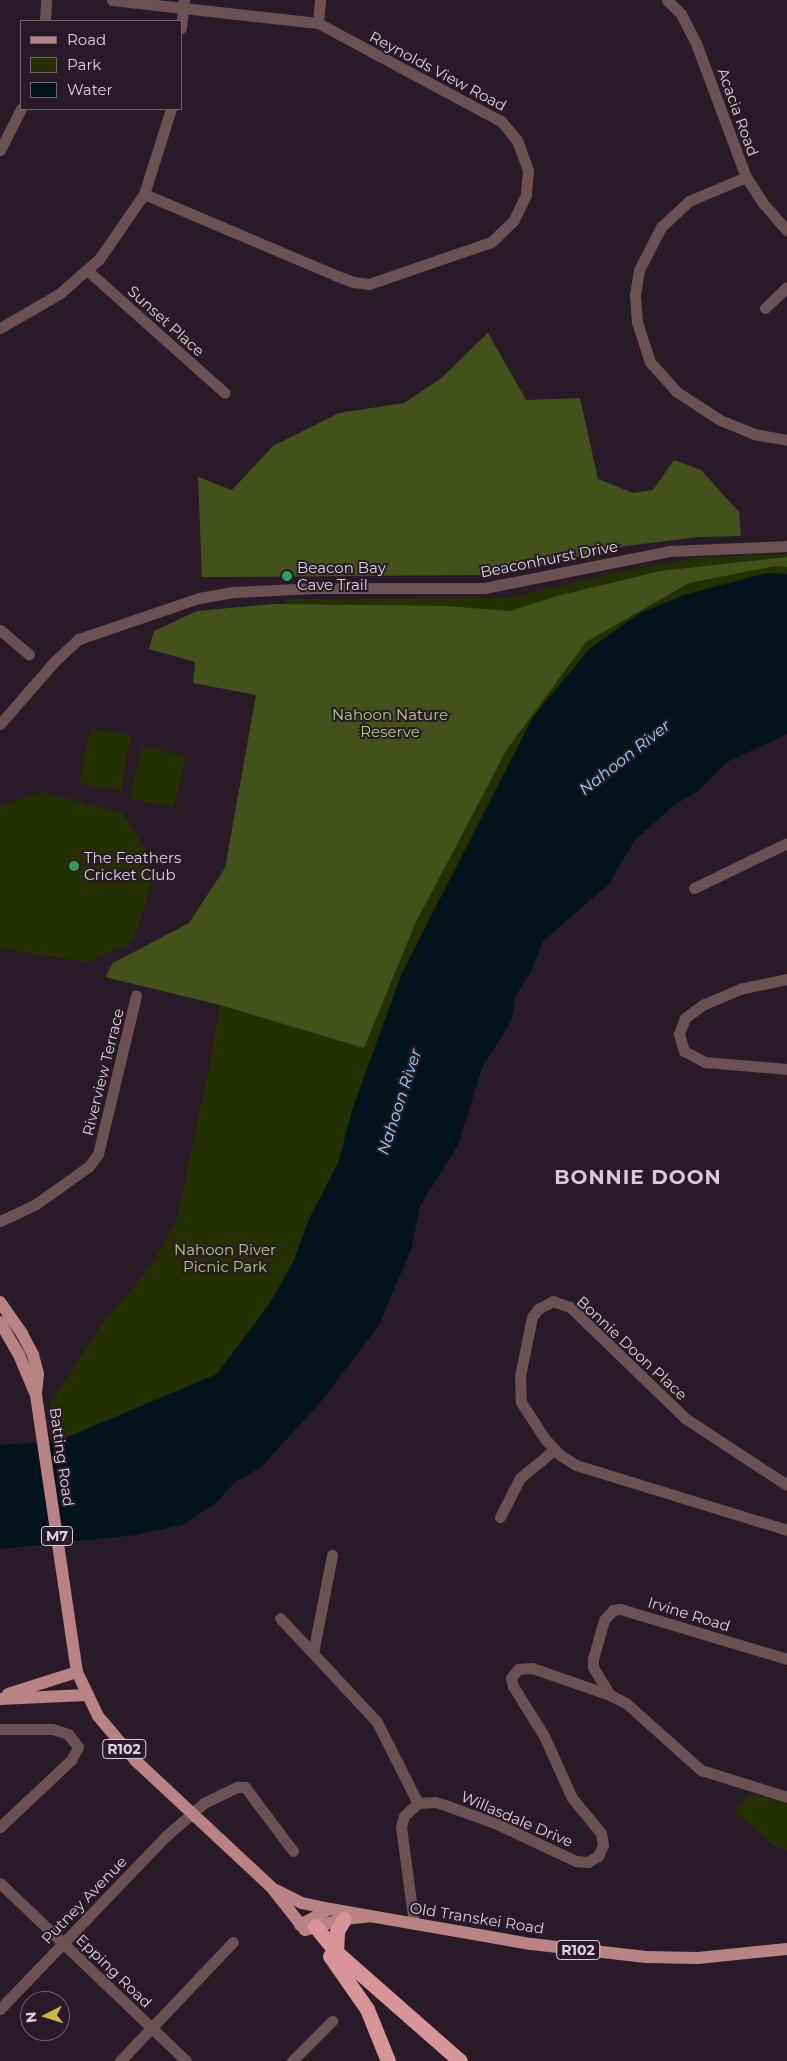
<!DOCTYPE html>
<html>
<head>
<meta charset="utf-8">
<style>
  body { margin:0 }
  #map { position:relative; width:787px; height:2061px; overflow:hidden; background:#281a27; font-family:Montserrat,sans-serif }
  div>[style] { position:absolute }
  .green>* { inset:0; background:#243000; transform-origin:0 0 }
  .forest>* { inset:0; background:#43511a }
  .water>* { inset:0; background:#02131c }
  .minor>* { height:11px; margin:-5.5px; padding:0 5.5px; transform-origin:5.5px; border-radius:5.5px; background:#6c5152 }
  .major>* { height:12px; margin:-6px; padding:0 6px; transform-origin:6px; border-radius:6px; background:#b98284 }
  .highway>* { height:15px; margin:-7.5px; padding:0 7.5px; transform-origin:7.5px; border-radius:7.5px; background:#d89598 }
  .dots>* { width:14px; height:14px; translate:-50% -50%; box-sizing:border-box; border:2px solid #281a27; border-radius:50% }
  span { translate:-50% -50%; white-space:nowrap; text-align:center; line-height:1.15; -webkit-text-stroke:4px #281a27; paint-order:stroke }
  .shield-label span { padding:1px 4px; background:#281a27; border:1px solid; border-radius:4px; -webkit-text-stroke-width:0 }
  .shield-label { font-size:14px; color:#ddd4dd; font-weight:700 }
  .street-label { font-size:15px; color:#ddd4dd }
  .poi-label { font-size:15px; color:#ddd4dd }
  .left { translate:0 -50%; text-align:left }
  .park-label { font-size:15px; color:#b4cd7a }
  .water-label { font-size:16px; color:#91d8fe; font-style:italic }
  .district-label { font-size:20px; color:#dac7d8; font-weight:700; letter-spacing:1px }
  .legend { position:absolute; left:20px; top:20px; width:162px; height:90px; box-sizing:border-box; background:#281a27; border:1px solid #706470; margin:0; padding:6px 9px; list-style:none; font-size:15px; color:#ddd4dd }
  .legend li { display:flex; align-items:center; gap:10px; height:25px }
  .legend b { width:25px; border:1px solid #706470 }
  .north { position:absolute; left:20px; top:1991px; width:50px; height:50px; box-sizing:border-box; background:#281a27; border:1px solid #706470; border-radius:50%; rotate:265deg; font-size:14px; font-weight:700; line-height:20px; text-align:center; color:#ddd4dd }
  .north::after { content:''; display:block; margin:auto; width:18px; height:22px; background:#ceb837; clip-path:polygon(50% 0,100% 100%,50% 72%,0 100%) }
</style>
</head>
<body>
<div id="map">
  <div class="green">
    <div style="clip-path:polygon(787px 554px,787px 574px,767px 573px,684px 595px,640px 613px,354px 1104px,338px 1163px,309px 1219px,293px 1262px,270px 1303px,217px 1374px,56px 1442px,50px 1404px,103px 1323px,149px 1269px,177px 1219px,211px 1058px,285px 599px,508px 598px,619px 572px,695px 558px)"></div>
    <div style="left:90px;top:728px;width:42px;height:56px;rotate:11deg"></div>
    <div style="left:142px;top:746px;width:45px;height:53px;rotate:13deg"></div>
    <div style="clip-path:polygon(42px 792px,122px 813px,145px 848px,151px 884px,137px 931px,127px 945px,86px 962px,0 948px,0 806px)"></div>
    <div style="clip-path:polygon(750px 1793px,787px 1804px,787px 1850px,773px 1845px,735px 1812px)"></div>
  </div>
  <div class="forest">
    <div style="clip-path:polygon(488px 333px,526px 400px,580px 398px,598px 479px,633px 493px,653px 490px,674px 460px,701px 470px,739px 512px,741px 536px,698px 537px,626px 546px,495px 575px,202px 577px,198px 477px,232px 490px,273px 446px,339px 413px,404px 403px,440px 379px)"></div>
    <div style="clip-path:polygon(787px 557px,787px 567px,775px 566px,689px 583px,586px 642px,507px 749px,415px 924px,364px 1048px,220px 1005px,105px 977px,113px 963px,189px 923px,225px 868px,256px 695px,193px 683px,195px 662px,149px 649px,154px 631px,197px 611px,272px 604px,446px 606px,510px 611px,557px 596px,660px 571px)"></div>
  </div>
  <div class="water">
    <div style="clip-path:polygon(767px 573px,787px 574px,787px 734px,727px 762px,698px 791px,673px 806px,634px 841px,609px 884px,543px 941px,532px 970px,516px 995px,511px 1021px,482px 1068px,458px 1145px,420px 1206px,412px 1247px,379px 1325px,319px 1404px,261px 1467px,235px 1482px,216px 1503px,184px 1524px,136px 1535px,0 1549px,0 1445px,56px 1442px,217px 1374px,270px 1303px,293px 1262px,309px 1219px,338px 1163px,354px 1104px,402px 973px,533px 717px,589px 649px,640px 613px,684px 595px)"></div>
  </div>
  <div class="minor">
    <div style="left:112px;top:0;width:207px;rotate:6.4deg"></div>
    <div style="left:318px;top:23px;width:208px;rotate:28.2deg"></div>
    <div style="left:501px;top:121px;width:25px;rotate:50deg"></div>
    <div style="left:517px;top:140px;width:32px;rotate:70deg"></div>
    <div style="left:528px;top:170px;width:25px;rotate:95deg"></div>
    <div style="left:526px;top:195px;width:28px;rotate:116deg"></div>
    <div style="left:514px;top:220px;width:32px;rotate:136deg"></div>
    <div style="left:491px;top:242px;width:129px;rotate:161deg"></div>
    <div style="left:369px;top:284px;width:16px;rotate:-173deg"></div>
    <div style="left:353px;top:282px;width:19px;rotate:-159deg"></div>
    <div style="left:335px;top:275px;width:207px;rotate:-157deg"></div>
    <div style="left:667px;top:0;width:20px;rotate:45deg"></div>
    <div style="left:681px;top:14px;width:36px;rotate:63deg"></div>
    <div style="left:697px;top:46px;width:140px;rotate:69.5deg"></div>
    <div style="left:746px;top:177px;width:30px;rotate:57deg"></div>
    <div style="left:762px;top:202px;width:38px;rotate:49deg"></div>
    <div style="left:45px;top:21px;width:21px;rotate:-87deg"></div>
    <div style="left:318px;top:23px;width:23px;rotate:-85deg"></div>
    <div style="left:181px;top:28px;width:28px;rotate:-84deg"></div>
    <div style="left:0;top:150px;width:46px;rotate:-62.9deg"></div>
    <div style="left:746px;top:177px;width:62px;rotate:157.2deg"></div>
    <div style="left:689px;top:201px;width:38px;rotate:137deg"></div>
    <div style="left:661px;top:227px;width:48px;rotate:117.1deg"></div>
    <div style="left:639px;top:270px;width:25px;rotate:99deg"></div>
    <div style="left:635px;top:295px;width:27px;rotate:86deg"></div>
    <div style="left:637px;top:322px;width:42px;rotate:72deg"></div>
    <div style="left:650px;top:362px;width:40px;rotate:48deg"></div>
    <div style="left:677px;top:392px;width:51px;rotate:33.1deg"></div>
    <div style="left:720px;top:420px;width:37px;rotate:22deg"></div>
    <div style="left:754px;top:434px;width:34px;rotate:10deg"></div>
    <div style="left:88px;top:271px;width:183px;rotate:41.7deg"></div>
    <div style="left:765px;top:308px;width:30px;rotate:-44deg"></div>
    <div style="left:0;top:328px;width:68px;rotate:-30deg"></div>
    <div style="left:59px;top:294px;width:53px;rotate:-41.2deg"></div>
    <div style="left:99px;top:259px;width:79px;rotate:-55.3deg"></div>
    <div style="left:144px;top:194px;width:89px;rotate:-72.4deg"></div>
    <div style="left:0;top:630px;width:38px;rotate:40deg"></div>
    <div style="left:0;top:724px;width:84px;rotate:-48.9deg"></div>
    <div style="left:55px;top:661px;width:33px;rotate:-43deg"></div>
    <div style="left:79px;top:639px;width:127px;rotate:-18.9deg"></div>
    <div style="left:199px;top:598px;width:36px;rotate:-10deg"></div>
    <div style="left:234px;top:592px;width:83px;rotate:-2.8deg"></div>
    <div style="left:317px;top:588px;width:167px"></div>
    <div style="left:484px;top:588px;width:190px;rotate:-11.3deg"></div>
    <div style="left:670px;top:551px;width:117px;rotate:-2.4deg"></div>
    <div style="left:694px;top:888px;width:103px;rotate:-25.8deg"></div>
    <div style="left:787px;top:979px;width:48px;rotate:168deg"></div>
    <div style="left:740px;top:989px;width:39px;rotate:157deg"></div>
    <div style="left:704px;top:1004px;width:24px;rotate:144deg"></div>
    <div style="left:685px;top:1018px;width:17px;rotate:111deg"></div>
    <div style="left:679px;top:1034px;width:18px;rotate:74deg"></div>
    <div style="left:684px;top:1051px;width:24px;rotate:28deg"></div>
    <div style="left:705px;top:1062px;width:82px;rotate:4.9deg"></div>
    <div style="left:0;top:1221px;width:40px;rotate:-25deg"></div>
    <div style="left:36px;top:1204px;width:65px;rotate:-35.6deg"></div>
    <div style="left:89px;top:1166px;width:15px;rotate:-53deg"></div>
    <div style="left:98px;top:1154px;width:163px;rotate:-76.5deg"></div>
    <div style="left:787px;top:1485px;width:121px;rotate:-146.8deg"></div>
    <div style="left:686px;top:1419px;width:161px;rotate:-136deg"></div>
    <div style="left:570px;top:1307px;width:18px;rotate:-161deg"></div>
    <div style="left:553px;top:1301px;width:17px;rotate:152deg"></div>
    <div style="left:538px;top:1309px;width:10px;rotate:127deg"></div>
    <div style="left:532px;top:1317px;width:60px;rotate:101.5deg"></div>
    <div style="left:520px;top:1376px;width:26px;rotate:88deg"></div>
    <div style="left:521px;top:1402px;width:44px;rotate:57deg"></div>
    <div style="left:545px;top:1439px;width:22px;rotate:47deg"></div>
    <div style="left:560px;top:1455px;width:19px;rotate:32deg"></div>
    <div style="left:576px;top:1465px;width:221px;rotate:17.1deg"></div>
    <div style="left:500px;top:1517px;width:44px;rotate:-62.9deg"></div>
    <div style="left:520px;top:1478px;width:44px;rotate:-39.5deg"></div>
    <div style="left:280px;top:1618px;width:142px;rotate:47deg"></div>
    <div style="left:377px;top:1722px;width:91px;rotate:63.2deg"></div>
    <div style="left:313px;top:1653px;width:100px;rotate:-79deg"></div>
    <div style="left:787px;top:1659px;width:174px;rotate:-163.3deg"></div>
    <div style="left:620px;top:1609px;width:7px;rotate:172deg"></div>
    <div style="left:613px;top:1610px;width:13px;rotate:132deg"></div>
    <div style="left:604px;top:1620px;width:41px;rotate:105.8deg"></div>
    <div style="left:593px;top:1659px;width:8px;rotate:90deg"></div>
    <div style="left:593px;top:1667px;width:33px;rotate:59deg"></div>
    <div style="left:610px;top:1695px;width:18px;rotate:27deg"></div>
    <div style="left:626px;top:1703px;width:101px;rotate:41.8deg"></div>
    <div style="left:701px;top:1770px;width:90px;rotate:17.4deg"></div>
    <div style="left:0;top:1729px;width:52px"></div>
    <div style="left:52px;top:1729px;width:17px;rotate:17deg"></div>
    <div style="left:68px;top:1734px;width:16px;rotate:52deg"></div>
    <div style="left:78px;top:1747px;width:15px;rotate:118deg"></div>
    <div style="left:71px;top:1760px;width:98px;rotate:136.7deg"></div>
    <div style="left:0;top:1883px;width:257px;rotate:43.7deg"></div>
    <div style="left:414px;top:1924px;width:98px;rotate:-97.6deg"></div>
    <div style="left:401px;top:1827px;width:11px;rotate:-75deg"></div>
    <div style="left:404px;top:1816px;width:19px;rotate:-43deg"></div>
    <div style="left:418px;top:1803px;width:17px;rotate:-3deg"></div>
    <div style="left:435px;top:1802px;width:14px;rotate:17deg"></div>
    <div style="left:448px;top:1806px;width:52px;rotate:20.2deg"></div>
    <div style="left:497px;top:1824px;width:87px;rotate:25.1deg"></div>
    <div style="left:576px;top:1861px;width:12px;rotate:5deg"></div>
    <div style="left:588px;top:1862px;width:12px;rotate:-31deg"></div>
    <div style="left:598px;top:1856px;width:12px;rotate:-66deg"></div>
    <div style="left:603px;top:1845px;width:12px;rotate:-99deg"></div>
    <div style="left:601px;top:1833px;width:45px;rotate:-129.6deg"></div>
    <div style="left:572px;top:1798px;width:68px;rotate:-114.3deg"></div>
    <div style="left:544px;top:1736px;width:59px;rotate:-121.8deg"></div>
    <div style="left:513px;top:1686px;width:8px;rotate:-104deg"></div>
    <div style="left:511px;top:1678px;width:11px;rotate:-52deg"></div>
    <div style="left:518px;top:1669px;width:14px;rotate:-4deg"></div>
    <div style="left:532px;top:1668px;width:83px;rotate:19.1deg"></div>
    <div style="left:0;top:2009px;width:240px;rotate:-46.2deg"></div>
    <div style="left:166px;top:1836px;width:50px;rotate:-41deg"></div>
    <div style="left:204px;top:1803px;width:37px;rotate:-26deg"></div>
    <div style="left:237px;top:1787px;width:8px"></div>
    <div style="left:245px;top:1787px;width:80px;rotate:53.1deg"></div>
    <div style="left:120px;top:2061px;width:164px;rotate:-46.5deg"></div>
    <div style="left:292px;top:2061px;width:57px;rotate:-45deg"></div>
  </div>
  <div class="major">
    <div style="left:0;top:1302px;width:39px;rotate:55deg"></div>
    <div style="left:22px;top:1334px;width:24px;rotate:62deg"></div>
    <div style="left:33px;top:1355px;width:20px;rotate:75deg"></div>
    <div style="left:38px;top:1374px;width:18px;rotate:96deg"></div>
    <div style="left:0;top:1322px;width:38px;rotate:60deg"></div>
    <div style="left:19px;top:1355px;width:43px;rotate:67deg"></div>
    <div style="left:36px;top:1395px;width:280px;rotate:81.6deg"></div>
    <div style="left:77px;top:1672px;width:49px;rotate:64.5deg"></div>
    <div style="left:98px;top:1716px;width:59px;rotate:49.8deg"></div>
    <div style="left:136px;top:1761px;width:186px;rotate:43deg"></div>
    <div style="left:272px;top:1888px;width:53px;rotate:51.8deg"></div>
    <div style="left:305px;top:1930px;width:41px;rotate:-15.8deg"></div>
    <div style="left:344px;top:1919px;width:27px;rotate:-6deg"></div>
    <div style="left:8px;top:1694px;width:72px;rotate:-17.7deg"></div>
    <div style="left:0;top:1699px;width:86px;rotate:-2.7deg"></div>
    <div style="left:276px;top:1890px;width:29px;rotate:27deg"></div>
    <div style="left:302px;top:1903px;width:29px;rotate:12deg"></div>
    <div style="left:300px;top:1925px;width:34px;rotate:-28deg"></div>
    <div style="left:330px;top:1909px;width:204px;rotate:9.9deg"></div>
    <div style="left:531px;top:1944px;width:116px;rotate:6.4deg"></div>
    <div style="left:646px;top:1957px;width:52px;rotate:1.1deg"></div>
    <div style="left:698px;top:1958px;width:89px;rotate:-5.8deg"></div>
  </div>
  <div class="highway">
    <div style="left:315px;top:1926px;width:33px;rotate:51deg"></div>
    <div style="left:336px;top:1952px;width:165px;rotate:41.3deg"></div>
    <div style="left:336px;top:1952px;width:21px;rotate:-87deg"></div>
    <div style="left:337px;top:1931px;width:14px;rotate:-60deg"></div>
    <div style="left:330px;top:1956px;width:65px;rotate:55.1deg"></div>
    <div style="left:367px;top:2009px;width:56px;rotate:68deg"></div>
  </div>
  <div class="dots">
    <div style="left:287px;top:576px;background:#2e9e5b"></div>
    <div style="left:74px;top:866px;background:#2e9e5b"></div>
  </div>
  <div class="shield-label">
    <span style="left:57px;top:1536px">M7</span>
    <span style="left:124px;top:1749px">R102</span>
    <span style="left:578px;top:1950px">R102</span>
  </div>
  <div class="street-label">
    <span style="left:438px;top:71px;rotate:28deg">Reynolds View Road</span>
    <span style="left:738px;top:112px;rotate:70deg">Acacia Road</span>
    <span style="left:166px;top:321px;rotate:42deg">Sunset Place</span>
    <span style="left:549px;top:559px;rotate:-11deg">Beaconhurst Drive</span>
    <span style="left:103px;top:1072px;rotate:-76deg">Riverview Terrace</span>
    <span style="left:632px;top:1348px;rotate:43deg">Bonnie Doon Place</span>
    <span style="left:62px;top:1457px;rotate:82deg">Batting Road</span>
    <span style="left:689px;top:1614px;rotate:17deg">Irvine Road</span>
    <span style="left:517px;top:1819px;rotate:23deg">Willasdale Drive</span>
    <span style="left:84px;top:1900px;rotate:-46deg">Putney Avenue</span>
    <span style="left:477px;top:1918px;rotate:9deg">Old Transkei Road</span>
    <span style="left:114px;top:1971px;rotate:44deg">Epping Road</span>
  </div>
  <div class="poi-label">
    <span class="left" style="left:297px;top:576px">Beacon Bay<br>Cave Trail</span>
    <span class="left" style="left:84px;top:866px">The Feathers<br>Cricket Club</span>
  </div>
  <div class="park-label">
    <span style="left:390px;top:723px">Nahoon Nature<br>Reserve</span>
    <span style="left:225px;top:1258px">Nahoon River<br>Picnic Park</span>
  </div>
  <div class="water-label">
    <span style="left:625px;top:758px;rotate:-38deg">Nahoon River</span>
    <span style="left:400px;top:1102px;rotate:-72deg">Nahoon River</span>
  </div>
  <div class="district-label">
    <span style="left:638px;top:1177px">BONNIE DOON</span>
  </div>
  <ul class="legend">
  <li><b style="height:6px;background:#b98284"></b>Road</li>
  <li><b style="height:14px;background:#243000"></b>Park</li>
  <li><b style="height:14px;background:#02131c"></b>Water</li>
  </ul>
  <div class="north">N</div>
</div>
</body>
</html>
